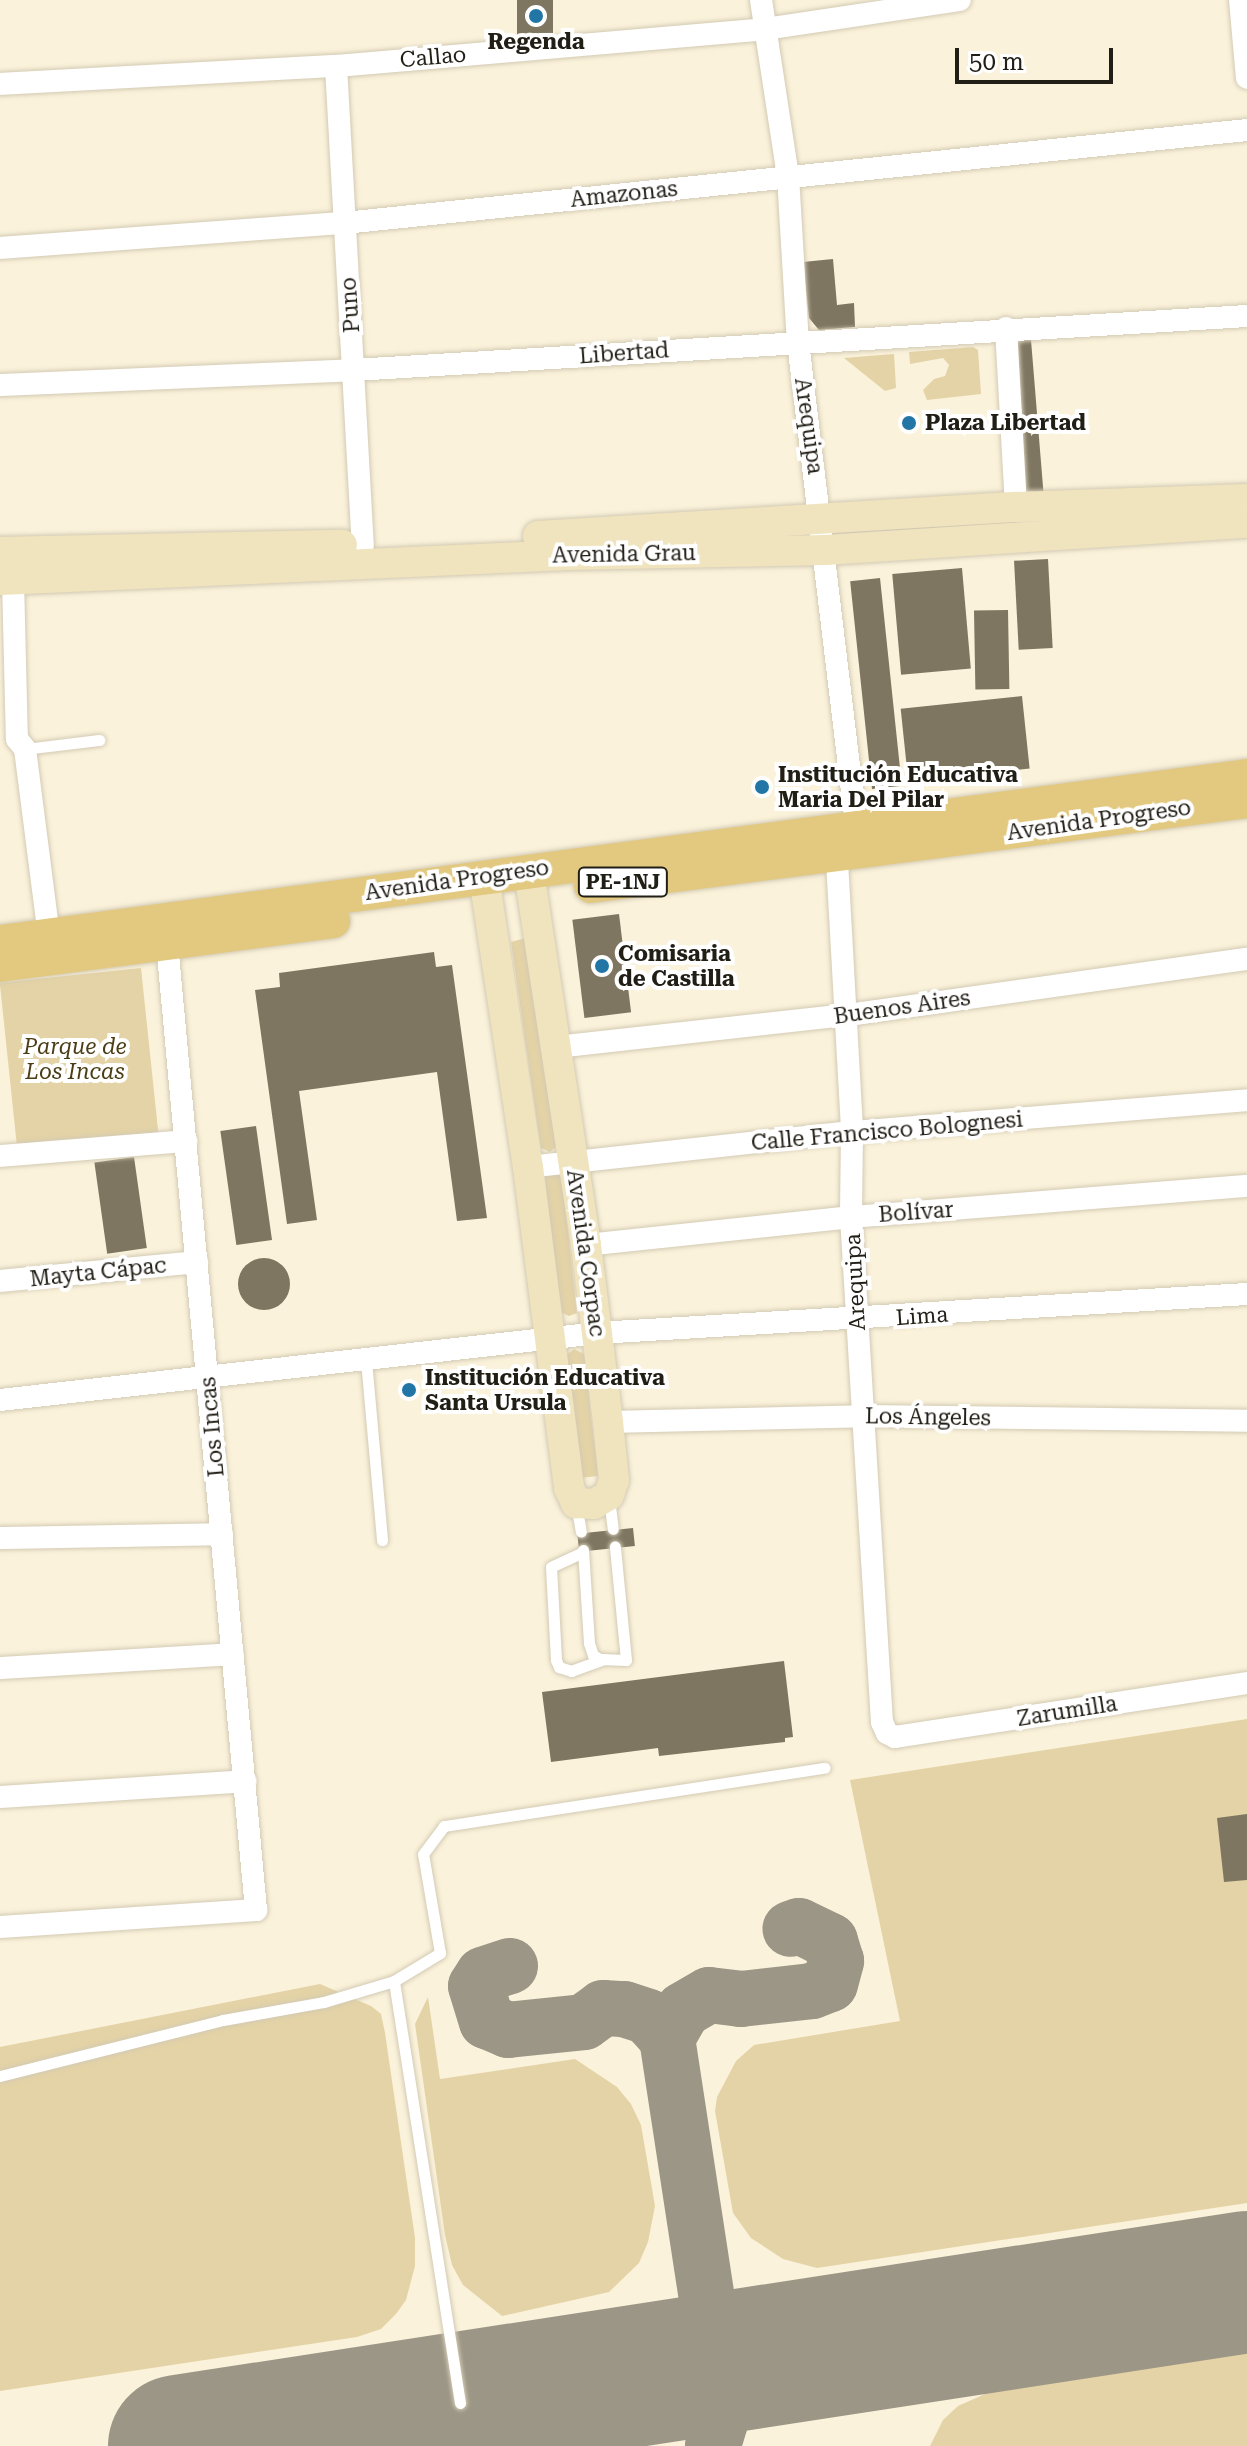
<!DOCTYPE html>
<html>
<head>
<meta charset="utf-8">
<style>
  body { margin:0 }
  #map { position:relative; width:1247px; height:2446px; overflow:hidden; background:#fbf2db; font-family:"Roboto Serif",serif }
  div>[style] { position:absolute }
  .green>* { inset:0; background:#e4d3a6; transform-origin:0 0 }
  .taxiway>* { height:56px; margin:-28px; padding:0 28px; transform-origin:28px; border-radius:28px; background:#9c9686 }
  .runway>* { height:142px; margin:-71px; padding:0 71px; transform-origin:71px; border-radius:71px; background:#9c9686 }
  .building>* { inset:0; background:#7e7661; transform-origin:0 0 }
  .round { border-radius:50% }
  .roads { filter:drop-shadow(0 0 2px #d3cab4) drop-shadow(0 0 2px #d3cab4) }
  .lane>* { height:11px; margin:-5.5px; padding:0 5.5px; transform-origin:5.5px; border-radius:5.5px; background:#fff }
  .street>* { height:22px; margin:-11px; padding:0 11px; transform-origin:11px; border-radius:11px; background:#fff }
  .secondary>* { height:30px; margin:-15px; padding:0 15px; transform-origin:15px; border-radius:15px; background:#f0e4bf }
  .primary>* { height:34px; margin:-17px; padding:0 17px; transform-origin:17px; border-radius:17px; background:#e2c97f }
  .dots>* { width:22px; height:22px; translate:-50% -50%; box-sizing:border-box; border:4px solid #fff; border-radius:50% }
  span { translate:-50% -50%; white-space:nowrap; text-align:center; line-height:1.15; -webkit-text-stroke:8px #fff; paint-order:stroke }
  .shield-label span { padding:2px 6px; background:#fff; border:2px solid; border-radius:6px; -webkit-text-stroke-width:0 }
  .shield-label { font-size:20px; color:#211e16; font-weight:700 }
  .poi-label { font-size:22px; color:#211e16; font-weight:700 }
  .left { translate:0 -50%; text-align:left }
  .street-label { font-size:22px; color:#211e16 }
  .park-label { font-size:22px; color:#4b3d15; font-style:italic }
  .scale { position:absolute; left:955px; top:48px; width:158px; height:36px; box-sizing:border-box; border:4px solid #211e16; border-top:0; padding-left:10px; font-size:24px; line-height:28px; white-space:nowrap; color:#211e16; -webkit-text-stroke:6px #fff; paint-order:stroke }
</style>
</head>
<body>
<div id="map">
  <div class="green">
    <div style="clip-path:polygon(973px 347px,978px 350px,981px 394px,927px 400px,923px 390px,934px 379px,945px 376px,949px 365px,943px 358px,910px 364px,909px 352px)"></div>
    <div style="clip-path:polygon(894px 354px,896px 388px,885px 391px,844px 358px)"></div>
    <div style="clip-path:polygon(526px 938px,557px 1146px,550px 1152px,541px 1148px,511px 942px)"></div>
    <div style="left:141px;top:968px;width:168px;height:142px;rotate:84deg"></div>
    <div style="clip-path:polygon(554px 1173px,562px 1177px,577px 1313px,569px 1316px,560px 1312px,544px 1177px)"></div>
    <div style="clip-path:polygon(574px 1349px,584px 1354px,598px 1476px,579px 1478px,565px 1356px)"></div>
    <div style="clip-path:polygon(1247px 1719px,1247px 2203px,817px 2268px,783px 2259px,751px 2238px,733px 2213px,715px 2111px,717px 2097px,736px 2061px,754px 2045px,900px 2021px,850px 1780px)"></div>
    <div style="clip-path:polygon(320px 1984px,371px 2006px,381px 2014px,385px 2033px,415px 2238px,415px 2266px,406px 2300px,396px 2314px,381px 2329px,357px 2337px,0 2391px,0 2047px)"></div>
    <div style="clip-path:polygon(428px 1997px,440px 2079px,575px 2059px,617px 2087px,631px 2104px,641px 2125px,655px 2206px,648px 2242px,639px 2263px,609px 2292px,502px 2316px,463px 2285px,452px 2265px,445px 2235px,415px 2024px)"></div>
    <div style="clip-path:polygon(1247px 2350px,1247px 2446px,930px 2446px,943px 2420px,958px 2406px,994px 2390px)"></div>
  </div>
  <div class="taxiway">
    <div style="left:510px;top:1966px;width:28px;rotate:162deg"></div>
    <div style="left:483px;top:1975px;width:13px;rotate:122deg"></div>
    <div style="left:476px;top:1986px;width:37px;rotate:73deg"></div>
    <div style="left:487px;top:2021px;width:23px;rotate:23deg"></div>
    <div style="left:508px;top:2030px;width:76px;rotate:-6deg"></div>
    <div style="left:584px;top:2022px;width:24px;rotate:-36deg"></div>
    <div style="left:603px;top:2008px;width:21px;rotate:3deg"></div>
    <div style="left:624px;top:2009px;width:25px;rotate:18deg"></div>
    <div style="left:648px;top:2017px;width:28px;rotate:48deg"></div>
    <div style="left:667px;top:2038px;width:330px;rotate:81.3deg"></div>
    <div style="left:717px;top:2364px;width:52px;rotate:84.5deg"></div>
    <div style="left:722px;top:2416px;width:31px;rotate:107deg"></div>
    <div style="left:667px;top:2038px;width:32px;rotate:-60deg"></div>
    <div style="left:683px;top:2010px;width:30px;rotate:-30deg"></div>
    <div style="left:709px;top:1995px;width:32px;rotate:7deg"></div>
    <div style="left:741px;top:1999px;width:71px;rotate:-6.4deg"></div>
    <div style="left:812px;top:1991px;width:19px;rotate:-21deg"></div>
    <div style="left:830px;top:1984px;width:24px;rotate:-75deg"></div>
    <div style="left:836px;top:1961px;width:21px;rotate:-107deg"></div>
    <div style="left:830px;top:1941px;width:34px;rotate:-154deg"></div>
    <div style="left:799px;top:1926px;width:9px;rotate:162deg"></div>
  </div>
  <div class="runway">
    <div style="left:179px;top:2446px;width:1081px;rotate:-8.73deg"></div>
  </div>
  <div class="building">
    <div style="left:517px;top:0;width:36px;height:35px"></div>
    <div style="clip-path:polygon(833px 259px,837px 305px,854px 303px,855px 327px,819px 330px,809px 318px,803px 262px)"></div>
    <div style="clip-path:polygon(1012px 340px,1031px 340px,1044px 499px,1030px 500px,1021px 489px)"></div>
    <div style="left:1048px;top:559px;width:89px;height:34px;rotate:87deg"></div>
    <div style="left:962px;top:568px;width:101px;height:70px;rotate:85deg"></div>
    <div style="left:880px;top:578px;width:209px;height:30px;rotate:84deg"></div>
    <div style="left:1008px;top:610px;width:79px;height:34px;rotate:89deg"></div>
    <div style="left:1022px;top:696px;width:73px;height:122px;rotate:84deg"></div>
    <div style="left:619px;top:914px;width:99px;height:47px;rotate:83deg"></div>
    <div style="clip-path:polygon(434px 952px,436px 967px,452px 965px,487px 1218px,457px 1221px,437px 1072px,299px 1091px,317px 1220px,287px 1224px,255px 990px,280px 987px,279px 973px)"></div>
    <div style="left:256px;top:1126px;width:115px;height:36px;rotate:82deg"></div>
    <div style="left:134px;top:1157px;width:92px;height:40px;rotate:82deg"></div>
    <div class="round" style="left:238px;top:1258px;width:52px;height:52px"></div>
    <div style="left:633px;top:1528px;width:18px;height:56px;rotate:84deg"></div>
    <div style="clip-path:polygon(784px 1661px,793px 1737px,785px 1738px,785px 1742px,659px 1756px,658px 1748px,551px 1762px,542px 1692px)"></div>
    <div style="clip-path:polygon(1247px 1814px,1247px 1880px,1224px 1882px,1217px 1818px)"></div>
  </div>
  <div class="roads">
    <div class="lane">
      <div style="left:25px;top:749px;width:75px;rotate:-6.9deg"></div>
      <div style="left:366px;top:1360px;width:181px;rotate:84.9deg"></div>
      <div style="left:609px;top:1498px;width:31px;rotate:83deg"></div>
      <div style="left:576px;top:1504px;width:28px;rotate:80deg"></div>
      <div style="left:583px;top:1550px;width:93px;rotate:86.3deg"></div>
      <div style="left:589px;top:1643px;width:13px;rotate:72deg"></div>
      <div style="left:593px;top:1655px;width:8px;rotate:30deg"></div>
      <div style="left:600px;top:1659px;width:26px;rotate:2deg"></div>
      <div style="left:626px;top:1660px;width:114px;rotate:-95.6deg"></div>
      <div style="left:583px;top:1552px;width:35px;rotate:155deg"></div>
      <div style="left:551px;top:1567px;width:93px;rotate:86.9deg"></div>
      <div style="left:556px;top:1660px;width:8px;rotate:67deg"></div>
      <div style="left:559px;top:1667px;width:13px;rotate:18deg"></div>
      <div style="left:571px;top:1671px;width:35px;rotate:-20deg"></div>
      <div style="left:0;top:2076px;width:230px;rotate:-14.1deg"></div>
      <div style="left:223px;top:2020px;width:103px;rotate:-10.1deg"></div>
      <div style="left:324px;top:2002px;width:73px;rotate:-16.7deg"></div>
      <div style="left:460px;top:2403px;width:427px;rotate:-98.9deg"></div>
      <div style="left:394px;top:1981px;width:54px;rotate:-31.3deg"></div>
      <div style="left:440px;top:1953px;width:100px;rotate:-99.7deg"></div>
      <div style="left:423px;top:1854px;width:35px;rotate:-53deg"></div>
      <div style="left:444px;top:1826px;width:385px;rotate:-8.7deg"></div>
    </div>
    <div class="street">
      <div style="left:761px;top:0;width:178px;rotate:81.3deg"></div>
      <div style="left:788px;top:176px;width:166px;rotate:86.6deg"></div>
      <div style="left:798px;top:342px;width:503px;rotate:83.14deg"></div>
      <div style="left:1240px;top:0;width:78px;rotate:84.9deg"></div>
      <div style="left:336px;top:66px;width:480px;rotate:86.8deg"></div>
      <div style="left:0;top:84px;width:336px;rotate:-3.1deg"></div>
      <div style="left:336px;top:66px;width:431px;rotate:-4.9deg"></div>
      <div style="left:765px;top:29px;width:197px;rotate:-8.5deg"></div>
      <div style="left:0;top:248px;width:345px;rotate:-4.2deg"></div>
      <div style="left:344px;top:223px;width:908px;rotate:-5.88deg"></div>
      <div style="left:1006px;top:328px;width:179px;rotate:86.8deg"></div>
      <div style="left:0;top:385px;width:354px;rotate:-2.4deg"></div>
      <div style="left:354px;top:370px;width:895px;rotate:-3.46deg"></div>
      <div style="left:13px;top:580px;width:159px;rotate:88.6deg"></div>
      <div style="left:17px;top:739px;width:13px;rotate:51deg"></div>
      <div style="left:25px;top:749px;width:189px;rotate:82.7deg"></div>
      <div style="left:836px;top:843px;width:289px;rotate:86.8deg"></div>
      <div style="left:852px;top:1132px;width:85px;rotate:90.7deg"></div>
      <div style="left:851px;top:1217px;width:506px;rotate:86.49deg"></div>
      <div style="left:882px;top:1722px;width:12px;rotate:66deg"></div>
      <div style="left:887px;top:1733px;width:9px;rotate:27deg"></div>
      <div style="left:895px;top:1737px;width:356px;rotate:-8.7deg"></div>
      <div style="left:556px;top:1047px;width:293px;rotate:-6.3deg"></div>
      <div style="left:847px;top:1015px;width:404px;rotate:-8deg"></div>
      <div style="left:0;top:1156px;width:187px;rotate:-4.6deg"></div>
      <div style="left:528px;top:1167px;width:326px;rotate:-6.2deg"></div>
      <div style="left:852px;top:1132px;width:396px;rotate:-4.6deg"></div>
      <div style="left:586px;top:1245px;width:266px;rotate:-6deg"></div>
      <div style="left:851px;top:1217px;width:397px;rotate:-4.5deg"></div>
      <div style="left:0;top:1281px;width:198px;rotate:-5.5deg"></div>
      <div style="left:0;top:1400px;width:602px;rotate:-6.39deg"></div>
      <div style="left:598px;top:1333px;width:650px;rotate:-3.44deg"></div>
      <div style="left:608px;top:1422px;width:256px;rotate:-1.3deg"></div>
      <div style="left:864px;top:1416px;width:383px;rotate:0.7deg"></div>
      <div style="left:0;top:1538px;width:222px;rotate:-1deg"></div>
      <div style="left:0;top:1668px;width:233px;rotate:-3.4deg"></div>
      <div style="left:0;top:1797px;width:246px;rotate:-3.7deg"></div>
      <div style="left:0;top:1927px;width:257px;rotate:-3.8deg"></div>
      <div style="left:256px;top:1910px;width:970px;rotate:-95.26deg"></div>
    </div>
    <div class="secondary">
      <div style="left:538px;top:536px;width:479px;rotate:-3.5deg"></div>
      <div style="left:1016px;top:507px;width:231px;rotate:-2deg"></div>
      <div style="left:0;top:552px;width:342px;rotate:-1.2deg"></div>
      <div style="left:0;top:580px;width:569px;rotate:-2.52deg"></div>
      <div style="left:568px;top:555px;width:257px;rotate:-1.1deg"></div>
      <div style="left:825px;top:550px;width:423px;rotate:-3.7deg"></div>
      <div style="left:484px;top:877px;width:293px;rotate:81.4deg"></div>
      <div style="left:528px;top:1167px;width:324px;rotate:82.7deg"></div>
      <div style="left:569px;top:1488px;width:17px;rotate:65deg"></div>
      <div style="left:576px;top:1503px;width:18px;rotate:3deg"></div>
      <div style="left:594px;top:1504px;width:17px;rotate:-31deg"></div>
      <div style="left:609px;top:1495px;width:16px;rotate:-72deg"></div>
      <div style="left:614px;top:1480px;width:58px;rotate:-95.9deg"></div>
      <div style="left:608px;top:1422px;width:178px;rotate:-97.1deg"></div>
      <div style="left:586px;top:1245px;width:378px;rotate:-98.7deg"></div>
    </div>
    <div class="primary">
      <div style="left:591px;top:886px;width:661px;rotate:-7.38deg"></div>
      <div style="left:0;top:942px;width:1258px;rotate:-7.58deg"></div>
      <div style="left:0;top:965px;width:336px;rotate:-7.5deg"></div>
    </div>
  </div>
  <div class="dots">
    <div style="left:536px;top:16px;background:#2276a6"></div>
    <div style="left:909px;top:423px;background:#2276a6"></div>
    <div style="left:762px;top:787px;background:#2276a6"></div>
    <div style="left:602px;top:966px;background:#2276a6"></div>
    <div style="left:409px;top:1390px;background:#2276a6"></div>
  </div>
  <div class="shield-label">
    <span style="left:623px;top:882px">PE-1NJ</span>
  </div>
  <div class="poi-label">
    <span style="left:536px;top:42px">Regenda</span>
    <span class="left" style="left:925px;top:423px">Plaza Libertad</span>
    <span class="left" style="left:778px;top:787px">Institución Educativa<br>Maria Del Pilar</span>
    <span class="left" style="left:618px;top:966px">Comisaria<br>de Castilla</span>
    <span class="left" style="left:425px;top:1390px">Institución Educativa<br>Santa Ursula</span>
  </div>
  <div class="street-label">
    <span style="left:433px;top:57px;rotate:-5deg">Callao</span>
    <span style="left:624px;top:194px;rotate:-6deg">Amazonas</span>
    <span style="left:350px;top:305px;rotate:-94deg">Puno</span>
    <span style="left:624px;top:353px;rotate:-4deg">Libertad</span>
    <span style="left:809px;top:426px;rotate:82deg">Arequipa</span>
    <span style="left:624px;top:554px;rotate:-1deg">Avenida Grau</span>
    <span style="left:1099px;top:820px;rotate:-8deg">Avenida Progreso</span>
    <span style="left:457px;top:880px;rotate:-8deg">Avenida Progreso</span>
    <span style="left:902px;top:1007px;rotate:-8deg">Buenos Aires</span>
    <span style="left:887px;top:1131px;rotate:-5deg">Calle Francisco Bolognesi</span>
    <span style="left:916px;top:1212px;rotate:-4deg">Bolívar</span>
    <span style="left:586px;top:1253px;rotate:82deg">Avenida Corpac</span>
    <span style="left:98px;top:1272px;rotate:-6deg">Mayta Cápac</span>
    <span style="left:855px;top:1282px;rotate:-93deg">Arequipa</span>
    <span style="left:922px;top:1316px;rotate:-4deg">Lima</span>
    <span style="left:928px;top:1417px;rotate:1deg">Los Ángeles</span>
    <span style="left:212px;top:1427px;rotate:-95deg">Los Incas</span>
    <span style="left:1067px;top:1711px;rotate:-9deg">Zarumilla</span>
  </div>
  <div class="park-label">
    <span style="left:75px;top:1059px">Parque de<br>Los Incas</span>
  </div>
  <div class="scale">50 m</div>
</div>
</body>
</html>
